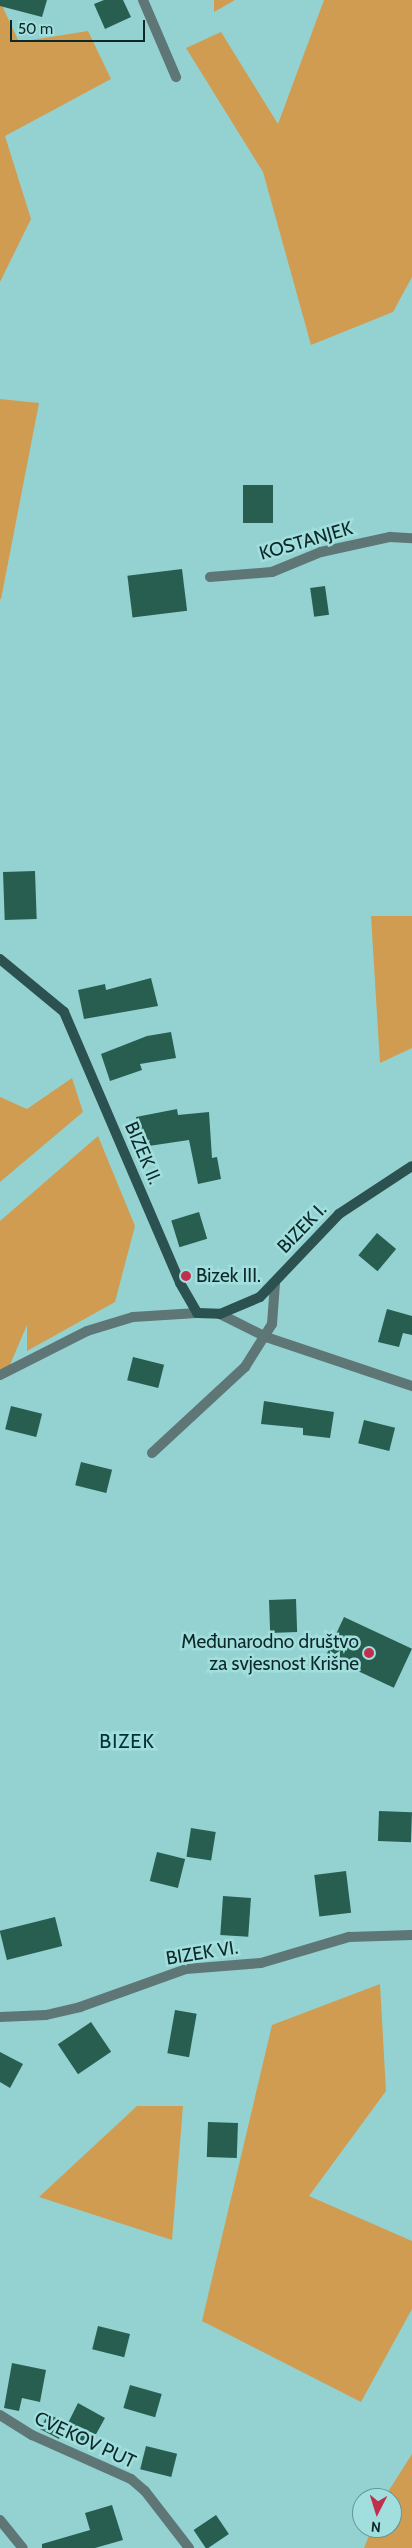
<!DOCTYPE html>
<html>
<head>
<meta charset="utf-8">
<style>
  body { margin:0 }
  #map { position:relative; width:412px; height:2548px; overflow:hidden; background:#94d2d1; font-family:Cabin,sans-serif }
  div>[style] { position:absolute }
  .green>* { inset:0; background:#d09c51 }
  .building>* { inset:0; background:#275e50; transform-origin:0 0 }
  .street>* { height:10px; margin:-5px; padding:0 5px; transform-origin:5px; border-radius:5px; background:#5e7675 }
  .secondary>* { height:10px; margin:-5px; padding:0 5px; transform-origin:5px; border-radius:5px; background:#2b5150 }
  .dots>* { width:14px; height:14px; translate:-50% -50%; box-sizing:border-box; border:2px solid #a1dfde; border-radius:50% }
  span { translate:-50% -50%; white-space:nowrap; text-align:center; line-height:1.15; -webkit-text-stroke:5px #a1dfde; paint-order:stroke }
  .street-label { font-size:19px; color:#0e2827 }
  .poi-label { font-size:19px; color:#0e2827 }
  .left { translate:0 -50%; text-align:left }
  .right { translate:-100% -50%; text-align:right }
  .neighbourhood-label { font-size:20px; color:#003232; letter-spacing:1px }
  .north { position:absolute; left:352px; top:2488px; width:50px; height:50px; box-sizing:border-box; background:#a1dfde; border:1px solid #669695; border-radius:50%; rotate:185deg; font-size:14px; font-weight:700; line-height:20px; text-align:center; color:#0e2827 }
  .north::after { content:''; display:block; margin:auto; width:18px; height:22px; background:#c0304d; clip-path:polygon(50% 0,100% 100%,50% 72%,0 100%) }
  .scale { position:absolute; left:10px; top:20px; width:135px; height:22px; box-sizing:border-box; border:2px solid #0e2827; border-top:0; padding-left:6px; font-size:15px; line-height:18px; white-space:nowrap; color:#0e2827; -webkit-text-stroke:4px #a1dfde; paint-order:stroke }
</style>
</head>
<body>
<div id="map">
  <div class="green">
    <div style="clip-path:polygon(214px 0,235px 0,214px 12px)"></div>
    <div style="clip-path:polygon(324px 0,412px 0,412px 277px,393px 312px,311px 345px,263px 172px,186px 48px,221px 32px,278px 124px)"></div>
    <div style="clip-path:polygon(0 1px,19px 42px,88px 31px,111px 79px,5px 136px,31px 219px,0 282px)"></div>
    <div style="clip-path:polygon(0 399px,39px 403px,1px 599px,0 599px)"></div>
    <div style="clip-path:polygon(371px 916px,412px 916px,412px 1048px,380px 1063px)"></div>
    <div style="clip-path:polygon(72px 1078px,83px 1112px,0 1182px,0 1097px,27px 1109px)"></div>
    <div style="clip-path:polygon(98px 1136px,135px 1226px,115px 1302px,27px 1351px,27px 1325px,6px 1374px,0 1379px,0 1221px)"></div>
    <div style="clip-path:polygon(380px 1984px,386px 2091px,309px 2196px,412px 2241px,412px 2309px,361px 2402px,202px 2321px,272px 2025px)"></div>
    <div style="clip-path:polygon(137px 2106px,183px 2106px,172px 2240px,39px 2197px)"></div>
    <div style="clip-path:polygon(412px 2454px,412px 2548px,364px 2548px,372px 2528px,392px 2528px,392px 2498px,384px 2498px)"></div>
  </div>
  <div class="building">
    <div style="clip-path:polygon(0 0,47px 0,42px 17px,0 6px)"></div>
    <div style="clip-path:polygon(104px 0,123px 0,131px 17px,105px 29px,94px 4px)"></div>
    <div style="left:243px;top:485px;width:30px;height:38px"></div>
    <div style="left:182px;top:569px;width:42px;height:55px;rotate:83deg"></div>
    <div style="left:325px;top:586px;width:29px;height:15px;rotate:82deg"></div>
    <div style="left:35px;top:871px;width:48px;height:32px;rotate:88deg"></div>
    <div style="clip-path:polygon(151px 978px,158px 1006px,84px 1019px,78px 990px,105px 984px,106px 990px)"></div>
    <div style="clip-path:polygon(171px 1032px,176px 1058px,140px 1064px,142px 1070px,110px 1081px,101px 1054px,147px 1036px)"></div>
    <div style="clip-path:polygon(177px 1109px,178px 1115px,209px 1112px,212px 1158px,217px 1157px,221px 1179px,198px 1184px,189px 1140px,142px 1147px,136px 1117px)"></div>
    <div style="left:199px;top:1212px;width:28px;height:29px;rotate:73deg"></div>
    <div style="left:377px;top:1233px;width:25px;height:29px;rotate:40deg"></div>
    <div style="clip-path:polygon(387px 1309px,412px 1316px,412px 1335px,403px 1333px,399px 1347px,378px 1342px)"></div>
    <div style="left:133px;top:1357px;width:32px;height:24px;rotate:14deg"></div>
    <div style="clip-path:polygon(264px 1401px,334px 1412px,330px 1438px,303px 1435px,303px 1428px,261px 1424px)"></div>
    <div style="left:11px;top:1406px;width:32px;height:24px;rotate:14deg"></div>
    <div style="left:364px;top:1420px;width:32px;height:24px;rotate:14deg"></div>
    <div style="left:81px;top:1462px;width:32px;height:24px;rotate:14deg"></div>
    <div style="left:296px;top:1599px;width:33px;height:27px;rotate:88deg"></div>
    <div style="left:344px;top:1617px;width:75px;height:43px;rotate:25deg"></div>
    <div style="left:379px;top:1811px;width:33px;height:30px;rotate:2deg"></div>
    <div style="left:191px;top:1828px;width:25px;height:29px;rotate:9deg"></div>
    <div style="left:157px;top:1852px;width:29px;height:30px;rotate:14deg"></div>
    <div style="left:346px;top:1871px;width:42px;height:32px;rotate:83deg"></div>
    <div style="left:223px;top:1896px;width:28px;height:39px;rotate:4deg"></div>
    <div style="left:55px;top:1917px;width:30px;height:57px;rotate:76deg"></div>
    <div style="left:175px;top:2010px;width:22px;height:44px;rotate:10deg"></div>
    <div style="left:91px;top:2022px;width:36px;height:40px;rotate:56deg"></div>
    <div style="clip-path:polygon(0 2052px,23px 2064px,10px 2088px,0 2082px)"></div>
    <div style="left:208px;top:2122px;width:30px;height:35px;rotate:2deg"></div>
    <div style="left:98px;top:2326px;width:33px;height:24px;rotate:14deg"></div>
    <div style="clip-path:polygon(12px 2363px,46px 2370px,40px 2402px,22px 2398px,19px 2411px,4px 2408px)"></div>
    <div style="left:130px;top:2385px;width:33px;height:24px;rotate:16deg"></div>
    <div style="clip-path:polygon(78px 2403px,105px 2418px,90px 2445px,63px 2431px,59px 2439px,40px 2429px,48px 2414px,67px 2423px,64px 2431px)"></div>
    <div style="left:146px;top:2446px;width:32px;height:24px;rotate:14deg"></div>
    <div style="clip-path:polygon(112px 2505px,123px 2540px,95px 2548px,42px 2548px,42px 2544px,90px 2530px,85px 2513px)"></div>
    <div style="left:216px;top:2515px;width:23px;height:27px;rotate:56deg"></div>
  </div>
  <div class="street">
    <div style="left:143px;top:0;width:84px;rotate:66.8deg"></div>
    <div style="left:210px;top:577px;width:62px;rotate:-4.6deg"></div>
    <div style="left:272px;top:572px;width:53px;rotate:-22.2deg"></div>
    <div style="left:321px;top:552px;width:71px;rotate:-12.3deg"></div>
    <div style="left:390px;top:537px;width:22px;rotate:3deg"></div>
    <div style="left:220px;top:1314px;width:51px;rotate:26.6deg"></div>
    <div style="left:266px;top:1337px;width:154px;rotate:18.6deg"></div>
    <div style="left:0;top:1375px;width:97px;rotate:-26.8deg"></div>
    <div style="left:87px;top:1331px;width:48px;rotate:-16.9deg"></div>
    <div style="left:133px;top:1317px;width:64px;rotate:-3.6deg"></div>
    <div style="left:152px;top:1453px;width:127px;rotate:-42.8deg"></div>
    <div style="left:245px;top:1367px;width:51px;rotate:-57.9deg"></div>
    <div style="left:272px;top:1324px;width:41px;rotate:-85.8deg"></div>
    <div style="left:0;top:2017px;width:46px;rotate:-2.5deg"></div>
    <div style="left:46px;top:2015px;width:35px;rotate:-13deg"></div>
    <div style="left:80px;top:2007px;width:113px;rotate:-19.7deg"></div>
    <div style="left:186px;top:1969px;width:75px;rotate:-4.6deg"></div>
    <div style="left:261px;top:1963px;width:92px;rotate:-16.5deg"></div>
    <div style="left:349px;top:1937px;width:63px;rotate:-1.8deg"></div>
    <div style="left:0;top:2415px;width:38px;rotate:32deg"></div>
    <div style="left:32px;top:2435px;width:108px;rotate:24deg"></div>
    <div style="left:131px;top:2479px;width:18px;rotate:41deg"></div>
    <div style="left:145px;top:2491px;width:72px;rotate:52.3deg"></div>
    <div style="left:0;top:2520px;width:36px;rotate:51deg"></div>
  </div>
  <div class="secondary">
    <div style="left:0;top:959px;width:83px;rotate:39.6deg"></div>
    <div style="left:64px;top:1012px;width:295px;rotate:66.8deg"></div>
    <div style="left:180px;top:1283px;width:34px;rotate:60deg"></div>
    <div style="left:197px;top:1313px;width:23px;rotate:2deg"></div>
    <div style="left:220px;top:1314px;width:43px;rotate:-23deg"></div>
    <div style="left:260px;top:1297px;width:115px;rotate:-46.4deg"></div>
    <div style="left:339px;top:1214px;width:87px;rotate:-33.3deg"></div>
  </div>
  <div class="dots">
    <div style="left:186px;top:1276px;background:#c0304d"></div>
    <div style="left:369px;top:1653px;background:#c0304d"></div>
  </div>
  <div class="street-label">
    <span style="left:306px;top:541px;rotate:-16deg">KOSTANJEK</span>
    <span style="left:143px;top:1153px;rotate:67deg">BIZEK II.</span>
    <span style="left:302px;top:1228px;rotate:-46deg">BIZEK I.</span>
    <span style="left:202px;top:1953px;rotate:-9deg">BIZEK VI.</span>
    <span style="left:85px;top:2440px;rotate:25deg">CVEKOV PUT</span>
  </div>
  <div class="poi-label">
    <span class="left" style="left:196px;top:1276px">Bizek III.</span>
    <span class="right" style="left:359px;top:1653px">Međunarodno društvo<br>za svjesnost Krišne</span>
  </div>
  <div class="neighbourhood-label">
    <span style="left:127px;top:1741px">BIZEK</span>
  </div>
  <div class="north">N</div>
  <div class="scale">50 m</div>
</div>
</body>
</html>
